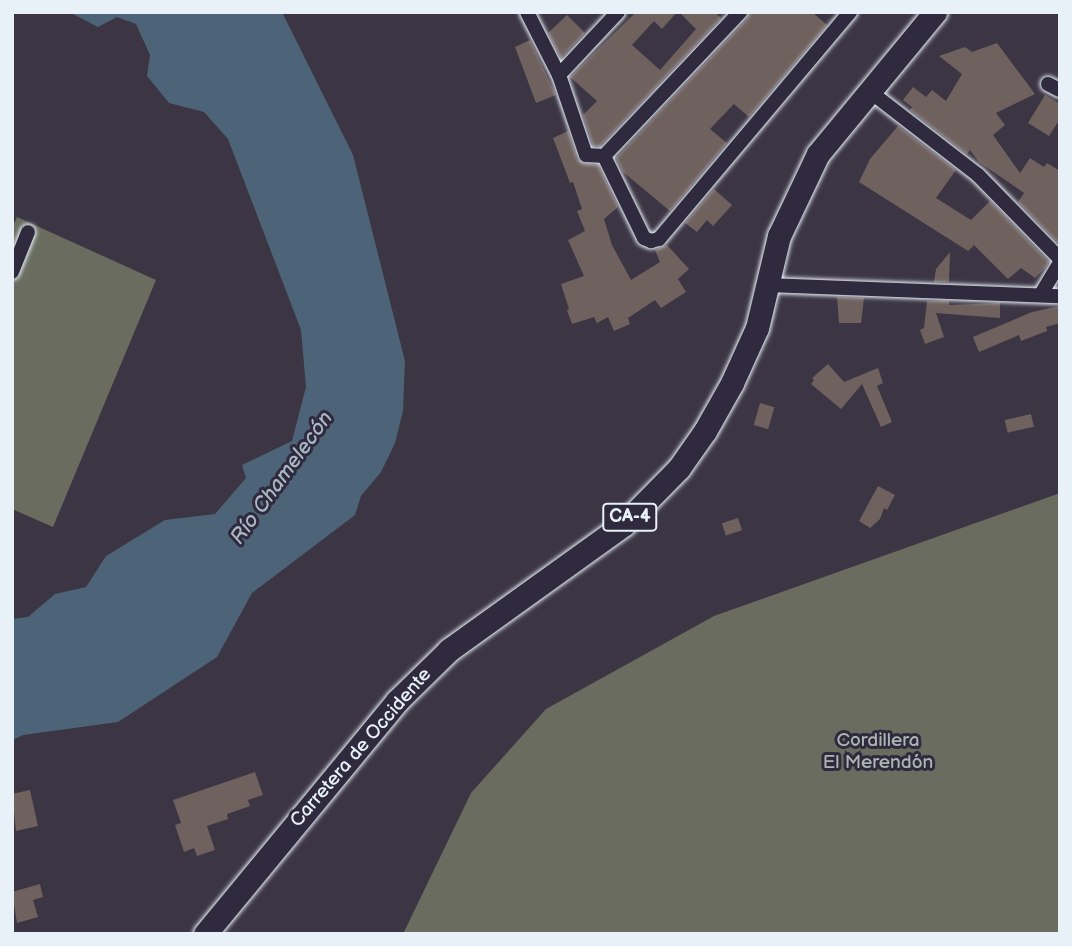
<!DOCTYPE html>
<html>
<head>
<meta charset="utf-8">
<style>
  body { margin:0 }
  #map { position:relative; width:1072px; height:946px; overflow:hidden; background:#3c3544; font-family:"Balsamiq Sans",sans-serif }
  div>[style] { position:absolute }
  .green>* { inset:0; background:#696c5e }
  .water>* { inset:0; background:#4d6478 }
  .building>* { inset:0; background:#6f615e; transform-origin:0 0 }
  .roads { filter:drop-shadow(0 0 2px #e8f1f8) drop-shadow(0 0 2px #e8f1f8) }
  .minor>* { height:14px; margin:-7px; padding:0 7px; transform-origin:7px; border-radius:7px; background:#2f2a3d }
  .primary>* { height:23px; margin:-11.5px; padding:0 11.5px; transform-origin:11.5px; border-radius:11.5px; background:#2f2a3d }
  span { translate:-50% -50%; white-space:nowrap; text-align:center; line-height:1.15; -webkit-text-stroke:6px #2f2a3d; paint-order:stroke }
  .shield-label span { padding:2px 5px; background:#2f2a3d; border:2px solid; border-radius:5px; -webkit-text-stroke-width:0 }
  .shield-label { font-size:18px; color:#e8f1f8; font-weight:700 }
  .park-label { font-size:19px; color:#afb5b3 }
  .street-label { font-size:19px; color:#e8f1f8 }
  .water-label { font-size:21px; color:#aab9c5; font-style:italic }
  .frame { position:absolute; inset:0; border:14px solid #e8f1f8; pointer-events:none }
</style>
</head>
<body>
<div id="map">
  <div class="green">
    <div style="clip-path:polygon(17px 217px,156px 280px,53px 527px,12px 509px,12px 228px)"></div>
    <div style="clip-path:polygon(1060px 493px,1060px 934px,403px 934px,471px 793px,546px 709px,714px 616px)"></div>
  </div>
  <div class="water">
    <div style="clip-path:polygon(69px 12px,282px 12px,353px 155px,405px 361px,403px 411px,395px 443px,381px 472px,361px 496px,355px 515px,252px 593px,217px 657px,118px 722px,23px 735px,12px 740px,12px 619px,28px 617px,55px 594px,86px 587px,106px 556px,165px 520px,215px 514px,246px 478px,242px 465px,292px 441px,306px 387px,301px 330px,228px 139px,204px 112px,169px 103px,147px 76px,150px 55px,136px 24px,117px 17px,98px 27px)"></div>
  </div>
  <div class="building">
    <div style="clip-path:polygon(636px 12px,677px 12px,662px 29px,654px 21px,632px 45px,660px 70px,696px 29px,679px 12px,715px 12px,721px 18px,600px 146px,593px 146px,583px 115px,597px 101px,570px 77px)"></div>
    <div style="clip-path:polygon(749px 12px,812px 12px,827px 25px,749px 117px,734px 104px,710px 129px,727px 143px,670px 211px,623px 172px,616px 158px,747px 19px)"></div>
    <div style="clip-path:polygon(567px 15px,585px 33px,561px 58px,548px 33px)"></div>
    <div style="clip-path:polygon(530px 40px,556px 95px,536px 103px,515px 47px)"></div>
    <div style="clip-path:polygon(997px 43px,1035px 94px,996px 113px,1005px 125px,993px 135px,1020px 173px,1030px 158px,1044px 167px,1047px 163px,1060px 171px,1060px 245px,1018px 202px,1024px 193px,979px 162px,970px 150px,967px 154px,964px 152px,910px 110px,912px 107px,903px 100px,913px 87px,926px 97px,932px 90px,946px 101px,962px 74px,939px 56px,965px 47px,972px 52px)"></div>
    <div style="clip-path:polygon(1045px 95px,1060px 104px,1060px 119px,1049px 136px,1028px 123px)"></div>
    <div style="clip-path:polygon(898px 126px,956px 170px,936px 198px,971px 220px,990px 201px,1049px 262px,1045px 268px,1035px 278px,1021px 268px,1008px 279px,974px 245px,968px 251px,859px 182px,870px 159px)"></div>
    <div style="clip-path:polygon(568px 131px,577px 159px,585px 164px,598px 165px,618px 207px,604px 219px,612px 245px,631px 280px,660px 262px,655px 250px,667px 245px,689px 269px,678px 279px,686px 292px,661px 308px,655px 300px,628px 318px,630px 324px,614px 331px,608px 317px,597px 323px,594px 317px,572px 324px,567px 310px,569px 309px,561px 284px,584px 276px,568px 240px,585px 231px,577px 211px,582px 209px,573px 182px,570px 183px,553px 138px)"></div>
    <div style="clip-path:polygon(714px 189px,732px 205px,713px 226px,707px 220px,697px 232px,685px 223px)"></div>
    <div style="clip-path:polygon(950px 252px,949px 282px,934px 282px,936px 269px)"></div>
    <div style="clip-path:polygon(837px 297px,864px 298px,861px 323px,839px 323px)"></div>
    <div style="clip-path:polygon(927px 301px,949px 301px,949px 305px,1000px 303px,1000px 318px,936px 313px,944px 337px,925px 344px,920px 330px,924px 328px)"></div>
    <div style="clip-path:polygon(1060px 306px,1060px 323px,1046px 327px,1047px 331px,1021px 341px,1019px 335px,979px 352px,973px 337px,1032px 312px)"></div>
    <div style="clip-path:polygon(828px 364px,844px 382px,878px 368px,883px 383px,877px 386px,892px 422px,881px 427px,862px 384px,841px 409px,811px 384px,814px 380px,812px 378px)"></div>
    <div style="left:760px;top:403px;width:15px;height:23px;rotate:16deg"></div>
    <div style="left:1031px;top:414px;width:13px;height:27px;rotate:77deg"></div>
    <div style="clip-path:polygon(878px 486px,895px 495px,887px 510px,884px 508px,880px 519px,870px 528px,859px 521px)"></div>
    <div style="left:738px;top:518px;width:13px;height:17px;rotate:72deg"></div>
    <div style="clip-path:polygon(255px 772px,263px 795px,248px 800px,250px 806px,227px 814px,228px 819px,207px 826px,215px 850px,197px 856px,194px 848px,184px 852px,175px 825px,181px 823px,173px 800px)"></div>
    <div style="clip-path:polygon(30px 790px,38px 826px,16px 831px,12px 794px)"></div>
    <div style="clip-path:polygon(40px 884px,43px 897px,33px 900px,38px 917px,17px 923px,12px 892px)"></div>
  </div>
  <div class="roads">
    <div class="minor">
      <div style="left:527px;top:12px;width:71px;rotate:63.1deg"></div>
      <div style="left:559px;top:75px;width:84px;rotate:71.4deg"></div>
      <div style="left:586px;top:155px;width:18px;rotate:3deg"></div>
      <div style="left:604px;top:156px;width:198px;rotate:-46.6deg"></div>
      <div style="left:559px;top:75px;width:86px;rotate:-46.9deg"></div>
      <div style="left:1048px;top:84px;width:13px;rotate:27deg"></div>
      <div style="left:868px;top:90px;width:139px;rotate:37.7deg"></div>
      <div style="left:978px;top:175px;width:117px;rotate:45.7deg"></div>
      <div style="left:604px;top:156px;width:91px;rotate:64deg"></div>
      <div style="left:644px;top:238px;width:8px;rotate:23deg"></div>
      <div style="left:651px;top:241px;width:8px;rotate:-14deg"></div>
      <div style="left:659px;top:239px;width:297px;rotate:-49.9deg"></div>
      <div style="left:12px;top:272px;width:43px;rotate:-68.2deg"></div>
      <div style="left:767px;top:285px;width:293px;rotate:2.2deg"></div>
      <div style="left:1041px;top:294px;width:37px;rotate:-59deg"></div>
    </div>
    <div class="primary">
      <div style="left:205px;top:934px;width:302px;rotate:-50.5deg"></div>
      <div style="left:397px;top:701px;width:73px;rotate:-44.4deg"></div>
      <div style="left:449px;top:650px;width:214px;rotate:-35.7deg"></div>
      <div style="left:623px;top:525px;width:80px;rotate:-45.5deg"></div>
      <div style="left:679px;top:468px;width:45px;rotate:-54.9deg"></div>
      <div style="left:705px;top:431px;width:55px;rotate:-60.6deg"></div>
      <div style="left:732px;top:383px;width:60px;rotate:-65.6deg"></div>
      <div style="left:757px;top:328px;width:95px;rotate:-76.6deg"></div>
      <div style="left:779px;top:236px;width:91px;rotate:-64.6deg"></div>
      <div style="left:818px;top:154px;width:184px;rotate:-50.5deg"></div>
    </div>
  </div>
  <div class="shield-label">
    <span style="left:630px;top:517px">CA-4</span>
  </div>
  <div class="park-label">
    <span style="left:878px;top:752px">Cordillera<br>El Merendón</span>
  </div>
  <div class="street-label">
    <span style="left:361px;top:748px;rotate:-49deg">Carretera de Occidente</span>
  </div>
  <div class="water-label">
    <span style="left:282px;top:478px;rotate:-54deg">Río Chamelecón</span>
  </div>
  <div class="frame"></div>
</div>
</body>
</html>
